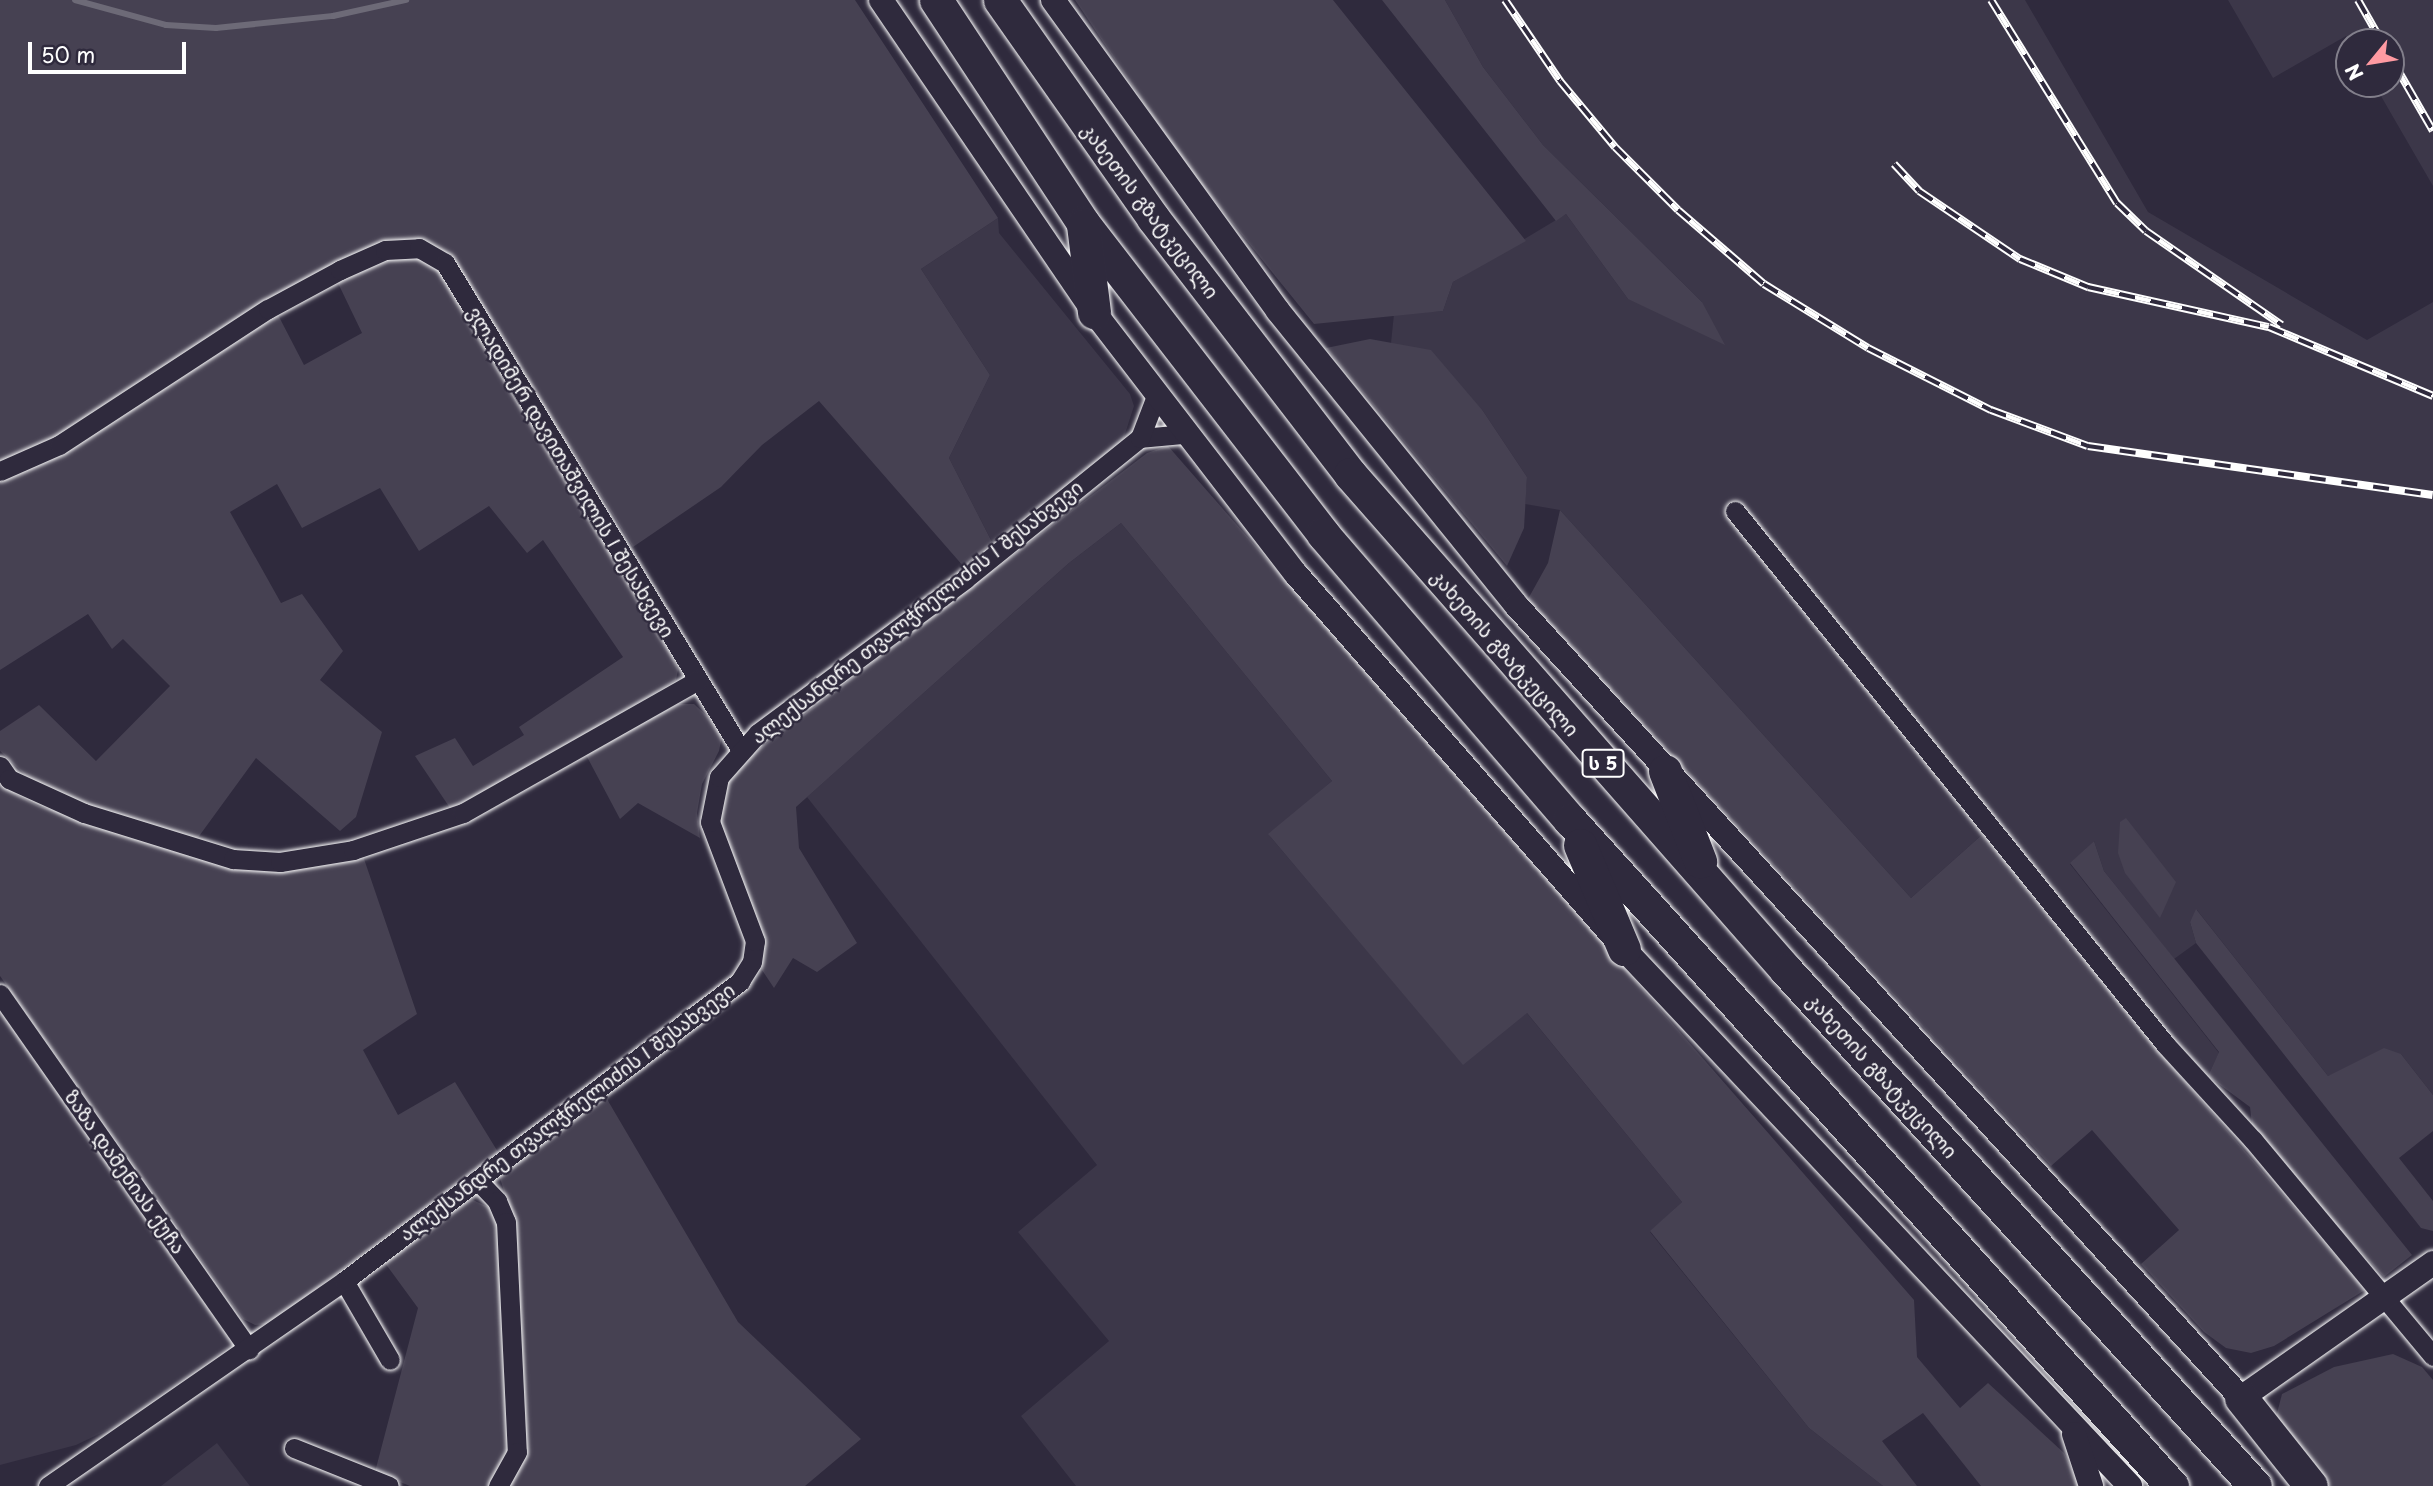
<!DOCTYPE html>
<html>
<head>
<meta charset="utf-8">
<style>
  body { margin:0 }
  #map { position:relative; width:2433px; height:1486px; overflow:hidden; background:#2f2a3d; font-family:"Playpen Sans","Noto Sans Georgian",sans-serif }
  div>[style] { position:absolute }
  .built>* { inset:0; background:#3c3749 }
  .green>* { inset:0; background:#464152 }
  .stream>* { height:6px; margin:-3px; padding:0 3px; transform-origin:3px; border-radius:3px; background:#6d6a77 }
  .roads { filter:drop-shadow(0 0 2px #fff) drop-shadow(0 0 2px #fff) }
  .minor>* { height:19px; margin:-9.5px; padding:0 9.5px; transform-origin:9.5px; border-radius:9.5px; background:#2f2a3d }
  .tertiary>* { height:24px; margin:-12px; padding:0 12px; transform-origin:12px; border-radius:12px; background:#2f2a3d }
  .trunk>* { height:33px; margin:-16.5px; padding:0 16.5px; transform-origin:16.5px; border-radius:16.5px; background:#2f2a3d }
  .rail>* { height:8px; margin-top:-4px; transform-origin:0; background:repeating-linear-gradient(90deg,#2f2a3d 0 16px,#fff 0 32px); box-sizing:border-box; border-block:2px solid #fff }
  span { translate:-50% -50%; white-space:nowrap; text-align:center; line-height:1.15; -webkit-text-stroke:5px #2f2a3d; paint-order:stroke }
  .shield-label span { padding:2px 5px; background:#2f2a3d; border:2px solid; border-radius:5px; -webkit-text-stroke-width:0 }
  .shield-label { font-size:18px; color:#fff; font-weight:700 }
  .street-label { font-size:19px; color:#fff }
  .north { position:absolute; left:2335px; top:28px; width:70px; height:70px; box-sizing:border-box; background:#2f2a3d; border:2px solid #827f8b; border-radius:50%; rotate:240deg; font-size:19px; font-weight:700; line-height:28px; text-align:center; color:#fff }
  .north::after { content:''; display:block; margin:auto; width:24px; height:32px; background:#ff9aa2; clip-path:polygon(50% 0,100% 100%,50% 72%,0 100%) }
  .scale { position:absolute; left:28px; top:42px; width:158px; height:32px; box-sizing:border-box; border:4px solid #fff; border-top:0; padding-left:9px; font-size:21px; line-height:24px; white-space:nowrap; color:#fff; -webkit-text-stroke:5px #2f2a3d; paint-order:stroke }
</style>
</head>
<body>
<div id="map">
  <div class="built">
    <div style="clip-path:polygon(1445px 0,2025px 0,2148px 212px,2367px 340px,2433px 302px,2433px 1095px,2401px 1054px,2328px 1076px,2197px 910px,2190px 922px,2196px 943px,2174px 959px,2104px 871px,2094px 841px,2070px 864px,2219px 1053px,2208px 1076px,1984px 833px,1911px 898px,1560px 510px,1525px 504px,1527px 477px,1483px 411px,1391px 343px,1394px 314px,1443px 311px,1453px 282px,1566px 214px,1628px 299px,1702px 302px,1543px 145px,1483px 67px)"></div>
    <div style="clip-path:polygon(2228px 0,2433px 0,2433px 186px,2374px 84px,2391px 84px,2391px 42px,2350px 42px,2346px 36px,2273px 78px)"></div>
    <div style="clip-path:polygon(998px 218px,999px 233px,1130px 394px,1134px 406px,1123px 440px,992px 542px,949px 458px,990px 375px,921px 269px)"></div>
    <div style="clip-path:polygon(1121px 523px,1332px 781px,1269px 835px,1463px 1064px,1526px 1012px,1682px 1202px,1650px 1232px,1809px 1428px,1883px 1486px,1076px 1486px,1021px 1416px,1109px 1341px,1018px 1232px,1097px 1165px,807px 797px,1069px 563px)"></div>
    <div style="clip-path:polygon(0 1010px,233px 1344px,116px 1426px,76px 1445px,0 1465px)"></div>
    <div style="clip-path:polygon(217px 1443px,250px 1486px,161px 1486px)"></div>
  </div>
  <div class="green">
    <div style="clip-path:polygon(0 0,855px 0,998px 218px,921px 269px,990px 375px,949px 458px,992px 542px,964px 567px,819px 401px,762px 445px,721px 487px,633px 547px,571px 447px,565px 451px,452px 264px,385px 246px,55px 441px,0 466px)"></div>
    <div style="clip-path:polygon(1075px 0,1333px 0,1526px 241px,1453px 282px,1443px 311px,1314px 324px,1185px 164px)"></div>
    <div style="clip-path:polygon(1382px 0,1445px 0,1483px 67px,1543px 145px,1702px 302px,1725px 345px,1628px 299px,1566px 214px,1556px 221px)"></div>
    <div style="clip-path:polygon(396px 256px,425px 258px,446px 274px,664px 638px,678px 670px,676px 680px,499px 786px,450px 808px,415px 756px,455px 738px,473px 766px,524px 735px,519px 727px,623px 657px,543px 540px,527px 553px,489px 506px,419px 551px,380px 488px,302px 528px,277px 484px,230px 512px,281px 603px,302px 594px,343px 651px,320px 680px,382px 732px,356px 817px,340px 831px,256px 758px,197px 839px,42px 791px,0 751px,0 731px,39px 705px,96px 761px,170px 686px,123px 639px,112px 649px,88px 614px,0 670px,0 479px,276px 311px,304px 365px,362px 333px,337px 281px)"></div>
    <div style="clip-path:polygon(1370px 339px,1431px 350px,1483px 411px,1527px 477px,1524px 528px,1507px 566px,1326px 348px)"></div>
    <div style="clip-path:polygon(1168px 446px,1914px 1300px,1917px 1357px,1960px 1408px,1988px 1383px,2064px 1453px,2080px 1486px,1981px 1486px,1923px 1413px,1882px 1441px,1917px 1486px,1883px 1486px,1809px 1428px,1650px 1231px,1682px 1202px,1527px 1013px,1463px 1065px,1268px 834px,1332px 781px,1121px 523px,1069px 563px,796px 807px,799px 848px,857px 943px,817px 972px,793px 958px,774px 988px,762px 970px,762px 931px,720px 824px,718px 799px,729px 777px,753px 754px,1147px 453px)"></div>
    <div style="clip-path:polygon(1560px 510px,1911px 898px,1984px 833px,2174px 1069px,2365px 1290px,2274px 1346px,2251px 1353px,2226px 1348px,2204px 1332px,2141px 1264px,2179px 1230px,2092px 1130px,2051px 1166px,1528px 599px,1548px 563px)"></div>
    <div style="clip-path:polygon(678px 704px,694px 704px,723px 731px,719px 751px,702px 784px,697px 813px,700px 838px,638px 803px,620px 819px,585px 753px)"></div>
    <div style="clip-path:polygon(0 774px,15px 794px,38px 806px,258px 869px,288px 871px,362px 853px,417px 1014px,363px 1050px,398px 1115px,455px 1082px,498px 1152px,269px 1324px,255px 1325px,243px 1319px,0 976px)"></div>
    <div style="clip-path:polygon(2126px 818px,2176px 882px,2160px 918px,2125px 873px,2118px 853px,2120px 822px)"></div>
    <div style="clip-path:polygon(2094px 841px,2104px 871px,2412px 1255px,2384px 1277px,2253px 1133px,2250px 1107px,2208px 1076px,2219px 1052px,2070px 863px)"></div>
    <div style="clip-path:polygon(2196px 909px,2328px 1076px,2384px 1048px,2401px 1054px,2433px 1095px,2433px 1131px,2399px 1158px,2433px 1201px,2433px 1231px,2421px 1228px,2196px 943px,2190px 922px)"></div>
    <div style="clip-path:polygon(604px 1094px,738px 1322px,861px 1439px,805px 1486px,507px 1486px,510px 1210px,499px 1175px)"></div>
    <div style="clip-path:polygon(473px 1200px,488px 1207px,499px 1221px,509px 1452px,490px 1486px,410px 1486px,375px 1472px,418px 1308px,385px 1263px,461px 1203px)"></div>
    <div style="clip-path:polygon(2393px 1354px,2422px 1367px,2433px 1380px,2433px 1486px,2325px 1486px,2274px 1425px,2282px 1394px,2334px 1367px)"></div>
  </div>
  <div class="stream">
    <div style="left:75px;top:0;width:94px;rotate:15.4deg"></div>
    <div style="left:166px;top:25px;width:50px;rotate:3.4deg"></div>
    <div style="left:216px;top:28px;width:118px;rotate:-5.9deg"></div>
    <div style="left:333px;top:16px;width:75px;rotate:-12.4deg"></div>
  </div>
  <div class="roads">
    <div class="minor">
      <div style="left:1140px;top:438px;width:44px;rotate:-5.2deg"></div>
      <div style="left:0;top:471px;width:64px;rotate:-23.8deg"></div>
      <div style="left:59px;top:445px;width:249px;rotate:-33.1deg"></div>
      <div style="left:268px;top:309px;width:82px;rotate:-28.4deg"></div>
      <div style="left:340px;top:270px;width:49px;rotate:-24deg"></div>
      <div style="left:385px;top:250px;width:34px;rotate:-3deg"></div>
      <div style="left:419px;top:248px;width:30px;rotate:30deg"></div>
      <div style="left:445px;top:263px;width:570px;rotate:58.71deg"></div>
      <div style="left:1735px;top:511px;width:685px;rotate:51.1deg"></div>
      <div style="left:2165px;top:1044px;width:130px;rotate:47.5deg"></div>
      <div style="left:2253px;top:1140px;width:281px;rotate:50.2deg"></div>
      <div style="left:0;top:766px;width:16px;rotate:55deg"></div>
      <div style="left:9px;top:779px;width:82px;rotate:24.4deg"></div>
      <div style="left:84px;top:813px;width:156px;rotate:17.2deg"></div>
      <div style="left:233px;top:859px;width:47px;rotate:3.7deg"></div>
      <div style="left:280px;top:862px;width:74px;rotate:-9.3deg"></div>
      <div style="left:353px;top:850px;width:116px;rotate:-18.6deg"></div>
      <div style="left:463px;top:813px;width:270px;rotate:-29.5deg"></div>
      <div style="left:0;top:994px;width:434px;rotate:55deg"></div>
      <div style="left:477px;top:1180px;width:29px;rotate:46deg"></div>
      <div style="left:497px;top:1201px;width:23px;rotate:67deg"></div>
      <div style="left:506px;top:1222px;width:230px;rotate:87.3deg"></div>
      <div style="left:517px;top:1452px;width:39px;rotate:119deg"></div>
      <div style="left:344px;top:1281px;width:91px;rotate:59.8deg"></div>
      <div style="left:294px;top:1448px;width:102px;rotate:21.8deg"></div>
      <div style="left:48px;top:1486px;width:360px;rotate:-34.7deg"></div>
      <div style="left:344px;top:1281px;width:497px;rotate:-37.1deg"></div>
      <div style="left:740px;top:981px;width:22px;rotate:-58deg"></div>
      <div style="left:752px;top:962px;width:21px;rotate:-82deg"></div>
      <div style="left:755px;top:941px;width:127px;rotate:-110.7deg"></div>
      <div style="left:710px;top:822px;width:46px;rotate:-78.7deg"></div>
      <div style="left:719px;top:777px;width:59px;rotate:-48.4deg"></div>
      <div style="left:758px;top:733px;width:258px;rotate:-36.6deg"></div>
      <div style="left:965px;top:579px;width:225px;rotate:-38.9deg"></div>
      <div style="left:1140px;top:438px;width:45px;rotate:-69.1deg"></div>
    </div>
    <div class="tertiary">
      <div style="left:881px;top:0;width:378px;rotate:55.7deg"></div>
      <div style="left:1094px;top:312px;width:331px;rotate:52.4deg"></div>
      <div style="left:1296px;top:574px;width:498px;rotate:48.8deg"></div>
      <div style="left:1624px;top:949px;width:738px;rotate:46.7deg"></div>
      <div style="left:1053px;top:0;width:384px;rotate:54.1deg"></div>
      <div style="left:1278px;top:311px;width:378px;rotate:51deg"></div>
      <div style="left:1516px;top:605px;width:1074px;rotate:47.56deg"></div>
      <div style="left:2241px;top:1398px;width:235px;rotate:-35.1deg"></div>
      <div style="left:2074px;top:1434px;width:55px;rotate:71.9deg"></div>
    </div>
    <div class="trunk">
      <div style="left:936px;top:0;width:267px;rotate:56.6deg"></div>
      <div style="left:1083px;top:223px;width:393px;rotate:52.3deg"></div>
      <div style="left:1323px;top:534px;width:378px;rotate:49.2deg"></div>
      <div style="left:1570px;top:820px;width:898px;rotate:47.89deg"></div>
      <div style="left:1000px;top:0;width:266px;rotate:54.9deg"></div>
      <div style="left:1153px;top:218px;width:323px;rotate:52.4deg"></div>
      <div style="left:1350px;top:474px;width:660px;rotate:48.68deg"></div>
      <div style="left:1786px;top:970px;width:697px;rotate:47.73deg"></div>
      <div style="left:1083px;top:225px;width:88px;rotate:82.8deg"></div>
      <div style="left:1665px;top:771px;width:97px;rotate:68.7deg"></div>
      <div style="left:1580px;top:845px;width:113px;rotate:67.1deg"></div>
      <div style="left:2241px;top:1398px;width:112px;rotate:51.5deg"></div>
    </div>
  </div>
  <div class="rail">
    <div style="left:1505px;top:0;width:98px;rotate:55.8deg"></div>
    <div style="left:1560px;top:81px;width:86px;rotate:50.2deg"></div>
    <div style="left:1615px;top:147px;width:89px;rotate:45deg"></div>
    <div style="left:1678px;top:210px;width:113px;rotate:40.7deg"></div>
    <div style="left:1764px;top:284px;width:122px;rotate:31.6deg"></div>
    <div style="left:1868px;top:348px;width:138px;rotate:26.8deg"></div>
    <div style="left:1991px;top:410px;width:103px;rotate:20.4deg"></div>
    <div style="left:2088px;top:446px;width:348px;rotate:8.1deg"></div>
    <div style="left:1991px;top:0;width:239px;rotate:58.2deg"></div>
    <div style="left:2117px;top:203px;width:40px;rotate:44deg"></div>
    <div style="left:2146px;top:231px;width:165px;rotate:34.7deg"></div>
    <div style="left:2358px;top:0;width:48px;rotate:60.3deg"></div>
    <div style="left:2391px;top:58px;width:84px;rotate:60.1deg"></div>
    <div style="left:1894px;top:164px;width:37px;rotate:47deg"></div>
    <div style="left:1919px;top:191px;width:122px;rotate:34deg"></div>
    <div style="left:2020px;top:259px;width:74px;rotate:22.4deg"></div>
    <div style="left:2088px;top:287px;width:185px;rotate:12.5deg"></div>
    <div style="left:2269px;top:327px;width:178px;rotate:22.8deg"></div>
  </div>
  <div class="shield-label">
    <span style="left:1603px;top:763px">ს 5</span>
  </div>
  <div class="street-label">
    <span style="left:1150px;top:211px;rotate:53deg">კახეთის გზატკეცილი</span>
    <span style="left:571px;top:472px;rotate:59deg">ვლადიმერ დავითაშვილის I შესახვევი</span>
    <span style="left:917px;top:612px;rotate:-38deg">ალექსანდრე თვალჭრელიძის I შესახვევი</span>
    <span style="left:1505px;top:653px;rotate:49deg">კახეთის გზატკეცილი</span>
    <span style="left:1882px;top:1076px;rotate:48deg">კახეთის გზატკეცილი</span>
    <span style="left:567px;top:1112px;rotate:-37deg">ალექსანდრე თვალჭრელიძის I შესახვევი</span>
    <span style="left:125px;top:1172px;rotate:55deg">ზაზა დამენიას ქუჩა</span>
  </div>
  <div class="north">N</div>
  <div class="scale">50 m</div>
</div>
</body>
</html>
